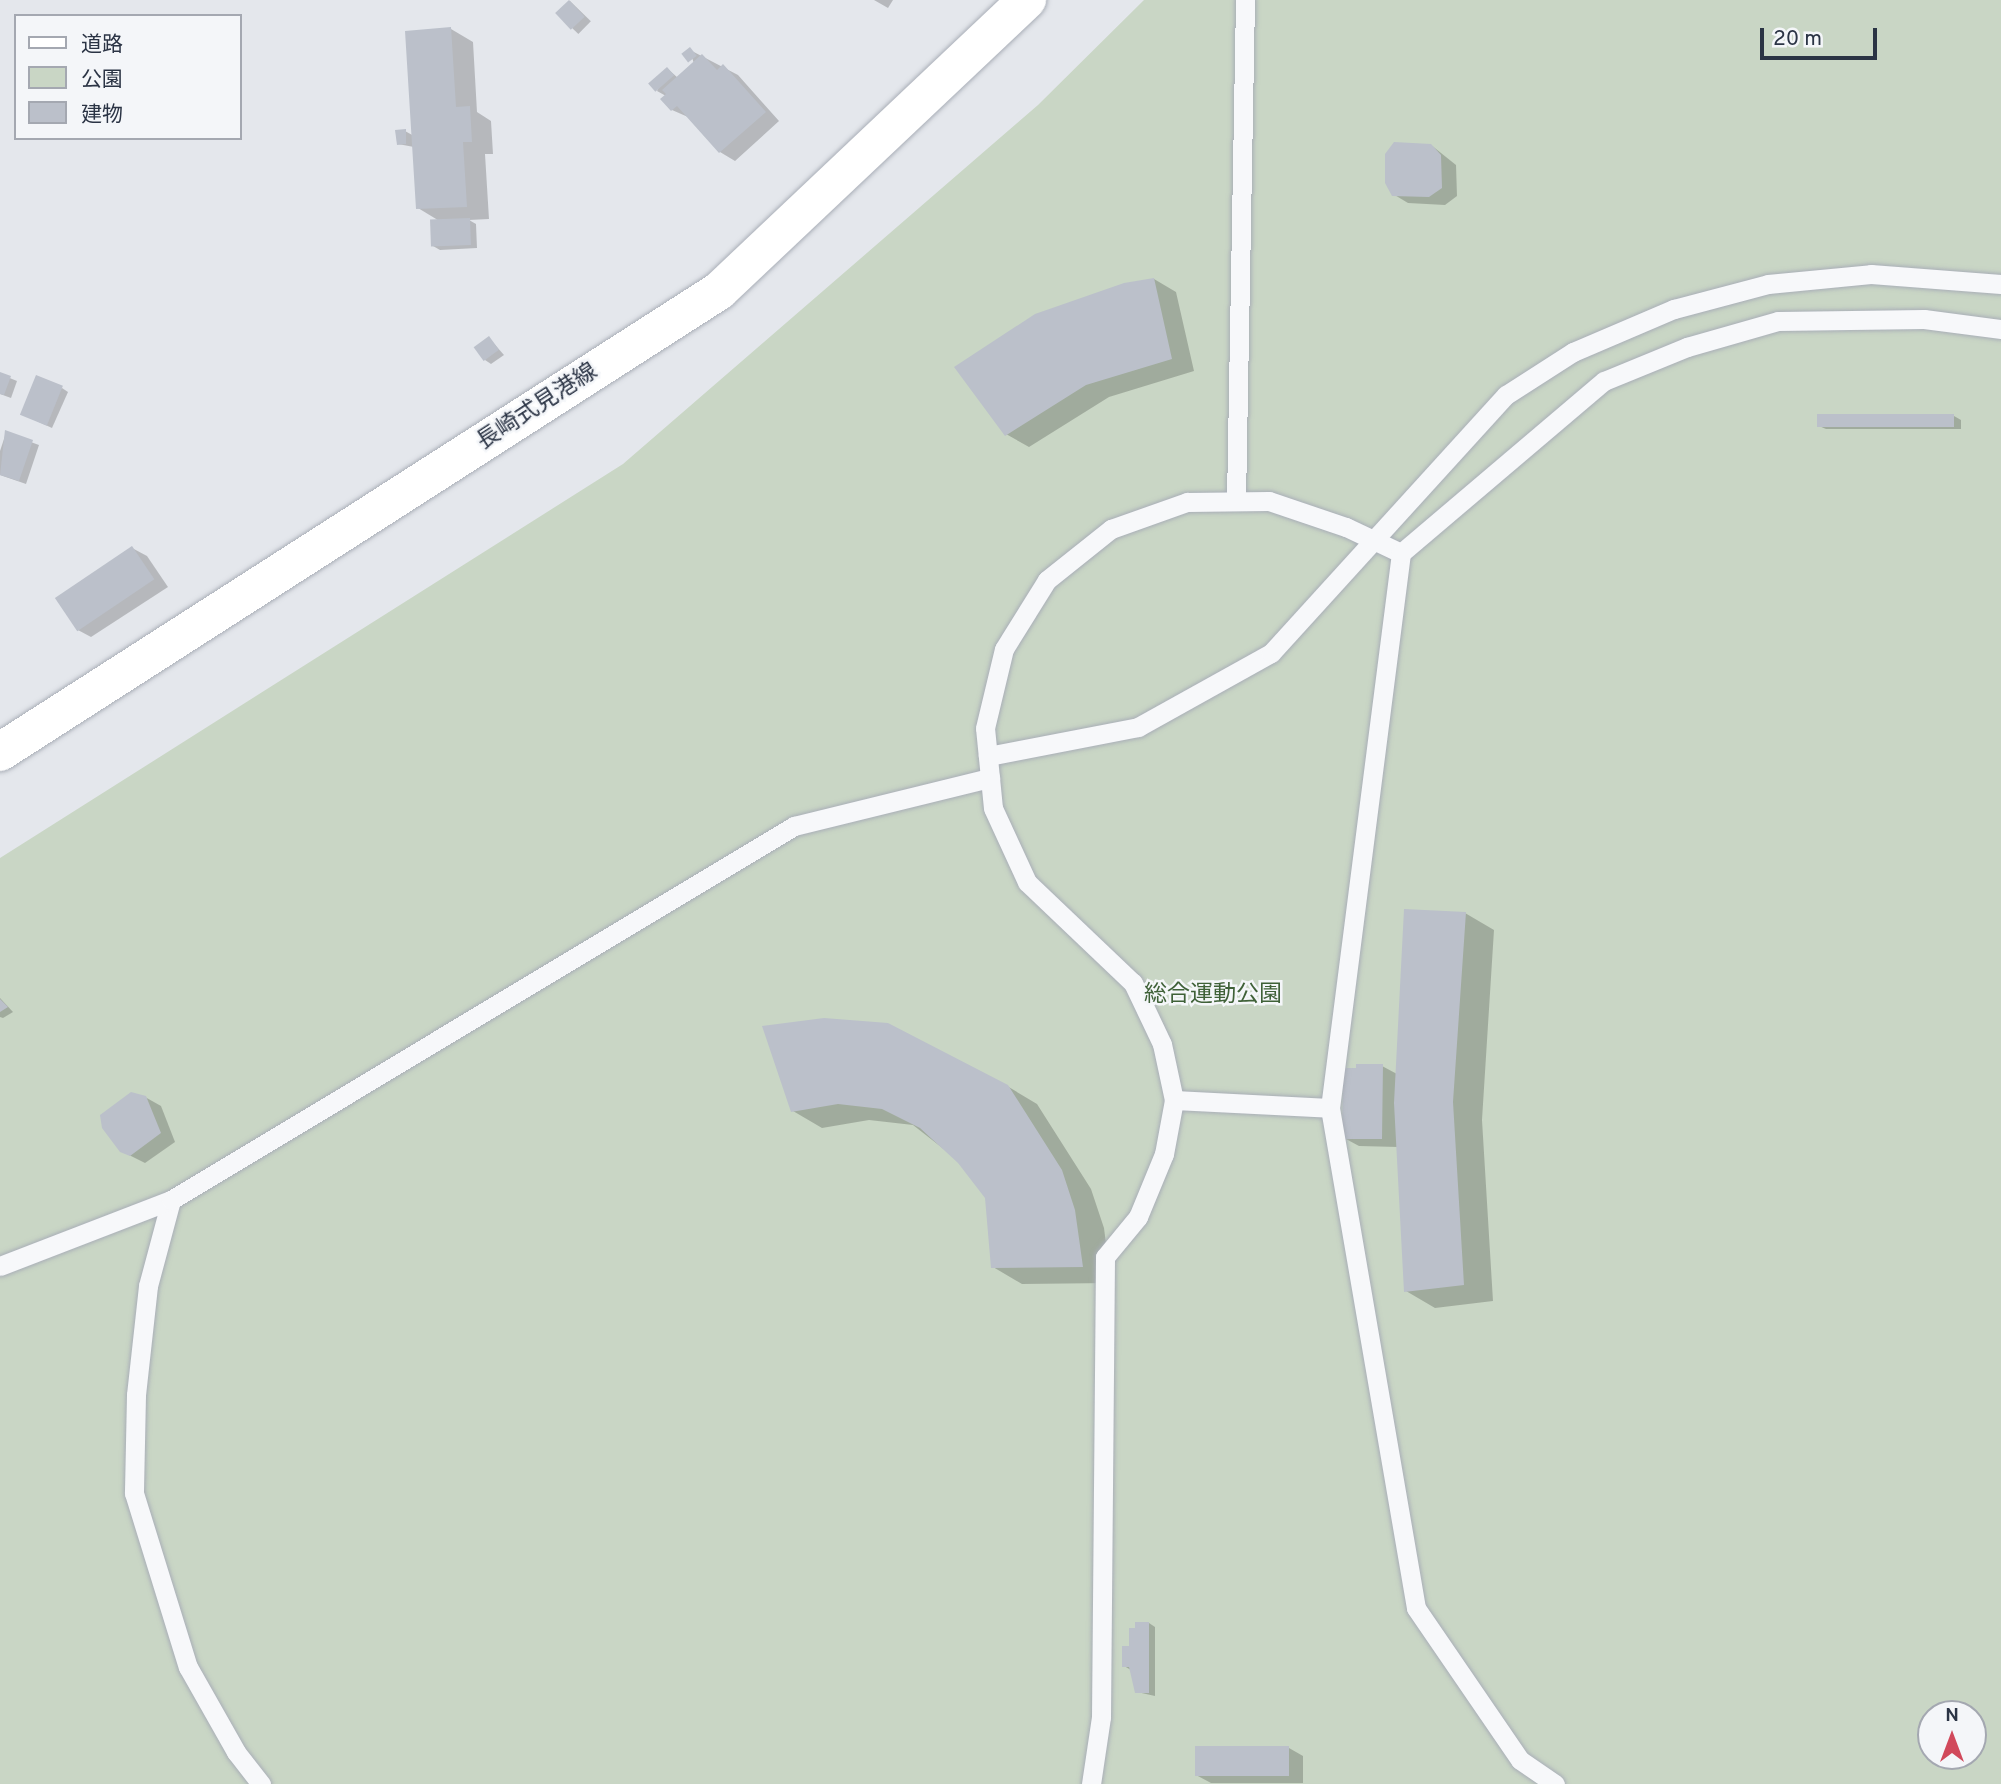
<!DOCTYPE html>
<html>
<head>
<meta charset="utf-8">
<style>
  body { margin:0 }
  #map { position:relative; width:2001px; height:1784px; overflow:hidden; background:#e4e7ec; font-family:Overpass,"Noto Sans JP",sans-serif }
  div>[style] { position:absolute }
  .green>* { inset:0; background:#c9d6c5 }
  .shadow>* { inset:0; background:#0003; transform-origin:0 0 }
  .building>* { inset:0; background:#bbc0ca; transform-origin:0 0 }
  .roads { filter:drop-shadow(0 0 2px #a9aeb7) drop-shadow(0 0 2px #a9aeb7) }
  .lane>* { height:19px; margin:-9.5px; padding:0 9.5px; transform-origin:9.5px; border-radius:9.5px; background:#f7f8fa }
  .secondary>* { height:38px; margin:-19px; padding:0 19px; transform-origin:19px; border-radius:19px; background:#fff }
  span { translate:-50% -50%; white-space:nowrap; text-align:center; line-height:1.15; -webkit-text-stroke:5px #f4f6f9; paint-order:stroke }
  .street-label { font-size:23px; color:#2b3445 }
  .park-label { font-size:23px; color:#3f6138 }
  .legend { position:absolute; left:14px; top:14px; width:228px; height:126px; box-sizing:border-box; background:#f4f6f9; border:2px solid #a4a8b1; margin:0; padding:9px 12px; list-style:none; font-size:21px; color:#2b3445 }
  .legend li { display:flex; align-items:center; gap:14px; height:35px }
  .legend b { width:35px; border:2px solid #a4a8b1 }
  .north { position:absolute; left:1917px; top:1700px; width:70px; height:70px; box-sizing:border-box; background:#f4f6f9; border:2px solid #a4a8b1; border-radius:50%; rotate:0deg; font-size:19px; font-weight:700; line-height:28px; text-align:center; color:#2b3445 }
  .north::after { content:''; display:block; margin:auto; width:24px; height:32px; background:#d1495b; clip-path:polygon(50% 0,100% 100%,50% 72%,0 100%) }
  .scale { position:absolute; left:1760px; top:28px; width:117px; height:32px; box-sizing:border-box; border:4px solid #2b3445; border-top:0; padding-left:9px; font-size:21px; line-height:24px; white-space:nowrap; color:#2b3445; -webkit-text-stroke:5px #f4f6f9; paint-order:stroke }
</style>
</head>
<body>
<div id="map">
  <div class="green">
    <div style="clip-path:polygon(evenodd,1144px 0,2001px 0,2001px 1784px,0 1784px,0 858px,623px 464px,1038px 105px,1144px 0,1931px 1714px,1973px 1714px,1973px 1756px,1931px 1756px,1931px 1714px)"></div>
  </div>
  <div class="shadow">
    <div style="clip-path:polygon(874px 0,893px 0,888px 8px)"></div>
    <div style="left:570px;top:1px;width:29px;height:18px;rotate:44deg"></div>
    <div style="clip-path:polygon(451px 29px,473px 42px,477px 112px,491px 121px,493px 154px,485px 154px,489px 219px,469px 220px,476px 224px,477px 248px,440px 250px,433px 246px,441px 222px,418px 208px,414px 147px,398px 144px,405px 131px,414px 136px)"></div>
    <div style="clip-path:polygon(690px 50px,738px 75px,779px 121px,735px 161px,720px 152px,688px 117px,672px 110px,666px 96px,657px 91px,668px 69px,678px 78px,694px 64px)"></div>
    <div style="clip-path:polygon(1431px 145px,1456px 165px,1457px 196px,1445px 205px,1408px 203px,1393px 194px)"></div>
    <div style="clip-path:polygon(1154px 279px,1176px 292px,1194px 371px,1109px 397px,1029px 447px,1006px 434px)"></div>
    <div style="clip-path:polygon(489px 338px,504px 355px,491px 364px,485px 360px)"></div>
    <div style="clip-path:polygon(0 374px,17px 381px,11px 398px,0 394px)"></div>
    <div style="clip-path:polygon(62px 388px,68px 392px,52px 428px,28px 417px)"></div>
    <div style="clip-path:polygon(1954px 416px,1961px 420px,1961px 429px,1826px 429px,1819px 426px)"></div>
    <div style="clip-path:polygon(6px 433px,39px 445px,26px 484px,0 475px,0 451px)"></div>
    <div style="clip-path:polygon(132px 548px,147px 556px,168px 587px,91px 637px,76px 629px)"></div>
    <div style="clip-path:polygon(1465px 913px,1494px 930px,1482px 1120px,1493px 1301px,1435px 1308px,1406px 1291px,1398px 1147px,1359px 1146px,1344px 1138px,1382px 1066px,1397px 1074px)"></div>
    <div style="clip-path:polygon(0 998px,13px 1012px,3px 1018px,0 1017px)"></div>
    <div style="clip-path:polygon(764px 1028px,1007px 1086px,1037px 1104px,1091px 1189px,1104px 1228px,1111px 1283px,1022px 1284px,993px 1267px,987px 1198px,959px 1161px,913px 1125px,869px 1120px,822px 1128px,793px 1111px)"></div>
    <div style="clip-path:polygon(145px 1097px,161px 1106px,175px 1142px,145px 1163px,121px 1151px)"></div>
    <div style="clip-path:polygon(1149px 1623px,1155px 1627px,1155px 1696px,1137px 1692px,1131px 1670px,1124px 1666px)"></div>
    <div style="clip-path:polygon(1289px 1748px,1303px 1756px,1303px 1783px,1211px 1783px,1196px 1775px)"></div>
  </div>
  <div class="building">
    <div style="left:569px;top:0;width:23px;height:19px;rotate:47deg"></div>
    <div style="clip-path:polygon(451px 27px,456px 107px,470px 106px,472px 142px,463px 142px,467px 207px,416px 209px,405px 31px)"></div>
    <div style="left:690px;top:47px;width:11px;height:11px;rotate:52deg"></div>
    <div style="clip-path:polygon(702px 54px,717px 70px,723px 64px,766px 112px,719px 153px,677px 106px,671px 111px,660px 99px,666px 94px,662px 90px)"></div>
    <div style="left:667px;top:67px;width:11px;height:25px;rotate:49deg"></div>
    <div style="clip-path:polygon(406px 129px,406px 144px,397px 145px,395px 130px)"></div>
    <div style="clip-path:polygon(1394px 142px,1431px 144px,1441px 155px,1442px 188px,1429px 197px,1392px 196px,1385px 183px,1385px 154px)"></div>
    <div style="left:470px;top:218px;width:27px;height:40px;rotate:88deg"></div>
    <div style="clip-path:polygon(1154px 278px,1172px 359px,1086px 385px,1005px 436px,954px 367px,1035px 314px,1124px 283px)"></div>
    <div style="left:489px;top:336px;width:17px;height:19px;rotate:54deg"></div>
    <div style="clip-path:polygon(0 372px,11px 376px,4px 395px,0 394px)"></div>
    <div style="left:36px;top:375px;width:29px;height:43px;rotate:22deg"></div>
    <div style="left:1817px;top:414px;width:137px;height:13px"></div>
    <div style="clip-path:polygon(5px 430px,33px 440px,19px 481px,0 475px)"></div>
    <div style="left:132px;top:546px;width:40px;height:93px;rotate:56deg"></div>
    <div style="clip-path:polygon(1404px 909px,1466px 912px,1453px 1102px,1464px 1285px,1404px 1292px,1394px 1103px)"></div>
    <div style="clip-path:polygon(0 999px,8px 1007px,0 1012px)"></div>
    <div style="clip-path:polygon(824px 1018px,888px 1023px,1008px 1085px,1062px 1170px,1075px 1210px,1083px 1267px,991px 1268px,985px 1198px,958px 1163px,920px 1128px,882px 1109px,838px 1104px,791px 1112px,762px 1026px)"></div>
    <div style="clip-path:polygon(1356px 1064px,1383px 1064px,1382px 1139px,1342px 1139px,1343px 1068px,1356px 1068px)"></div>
    <div style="clip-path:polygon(131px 1092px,146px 1096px,161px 1133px,130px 1156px,120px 1152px,102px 1128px,100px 1115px)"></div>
    <div style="clip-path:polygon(1135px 1622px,1149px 1622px,1149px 1693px,1135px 1693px,1129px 1667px,1122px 1667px,1122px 1646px,1129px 1646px,1129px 1628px,1135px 1628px)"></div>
    <div style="left:1195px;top:1746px;width:94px;height:30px"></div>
  </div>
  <div class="roads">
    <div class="lane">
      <div style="left:1236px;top:501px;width:501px;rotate:-88.97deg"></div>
      <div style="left:988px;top:756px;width:153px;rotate:-10.9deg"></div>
      <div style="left:1138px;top:727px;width:152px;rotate:-29.1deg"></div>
      <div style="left:1271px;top:653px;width:349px;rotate:-47.7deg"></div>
      <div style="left:1506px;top:395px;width:80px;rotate:-32.7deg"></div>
      <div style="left:1573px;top:352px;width:110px;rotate:-23.1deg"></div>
      <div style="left:1674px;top:309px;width:97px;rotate:-14.9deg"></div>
      <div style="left:1768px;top:284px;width:103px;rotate:-5.5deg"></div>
      <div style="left:1871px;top:274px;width:130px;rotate:4.4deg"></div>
      <div style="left:1174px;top:1100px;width:156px;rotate:2.9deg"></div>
      <div style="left:171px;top:1200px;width:89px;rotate:105deg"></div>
      <div style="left:148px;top:1286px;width:110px;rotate:96.3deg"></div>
      <div style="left:136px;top:1395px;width:98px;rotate:91.2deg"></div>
      <div style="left:134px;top:1493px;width:182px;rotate:72.8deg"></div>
      <div style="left:188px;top:1667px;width:98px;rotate:60.5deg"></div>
      <div style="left:236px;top:1752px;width:41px;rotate:52deg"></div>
      <div style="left:0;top:1266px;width:183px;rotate:-21.1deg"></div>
      <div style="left:171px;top:1200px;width:727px;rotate:-30.98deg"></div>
      <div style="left:794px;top:826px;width:202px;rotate:-13.8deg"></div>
      <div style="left:1091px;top:1784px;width:68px;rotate:-81.5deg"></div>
      <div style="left:1101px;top:1717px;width:460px;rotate:-89.5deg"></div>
      <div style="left:1105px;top:1257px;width:52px;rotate:-50.5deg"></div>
      <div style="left:1138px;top:1217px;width:68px;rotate:-67.6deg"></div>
      <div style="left:1164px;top:1154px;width:55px;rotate:-79.5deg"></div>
      <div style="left:1174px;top:1100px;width:57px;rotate:-102.1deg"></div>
      <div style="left:1162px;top:1044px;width:68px;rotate:-115.4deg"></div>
      <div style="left:1133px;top:983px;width:146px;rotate:-136.4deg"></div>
      <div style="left:1027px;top:882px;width:81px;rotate:-114.7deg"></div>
      <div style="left:993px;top:808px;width:80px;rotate:-95.7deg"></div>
      <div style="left:985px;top:728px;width:81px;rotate:-76.5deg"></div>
      <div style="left:1004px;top:649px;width:81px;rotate:-58.1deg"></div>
      <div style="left:1047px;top:580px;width:82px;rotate:-38.6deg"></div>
      <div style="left:1111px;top:529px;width:81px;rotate:-19.6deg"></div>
      <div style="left:1187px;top:502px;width:82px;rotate:-0.7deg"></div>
      <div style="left:1269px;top:501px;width:81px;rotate:18.7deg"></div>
      <div style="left:1346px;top:527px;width:61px;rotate:25.3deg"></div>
      <div style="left:1555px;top:1784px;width:42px;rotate:-145.6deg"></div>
      <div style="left:1520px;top:1760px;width:184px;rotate:-124.4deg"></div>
      <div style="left:1416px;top:1608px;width:507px;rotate:-99.76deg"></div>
      <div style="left:1330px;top:1108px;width:560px;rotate:-82.71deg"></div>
      <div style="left:1401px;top:553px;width:266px;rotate:-40.3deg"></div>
      <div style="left:1604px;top:381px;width:90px;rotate:-22.3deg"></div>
      <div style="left:1687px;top:347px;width:95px;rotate:-15.9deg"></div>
      <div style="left:1778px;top:321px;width:146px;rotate:-0.8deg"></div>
      <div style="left:1924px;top:319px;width:78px;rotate:7.4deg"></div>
    </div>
    <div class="secondary">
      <div style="left:0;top:752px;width:854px;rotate:-32.67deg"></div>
      <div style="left:719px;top:291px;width:424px;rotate:-43.4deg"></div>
    </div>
  </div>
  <div class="street-label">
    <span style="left:538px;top:408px;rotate:-33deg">長崎式見港線</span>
  </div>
  <div class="park-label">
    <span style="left:1213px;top:996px">総合運動公園</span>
  </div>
  <ul class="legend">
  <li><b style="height:9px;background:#fff"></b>道路</li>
  <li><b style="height:19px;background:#c9d6c5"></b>公園</li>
  <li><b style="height:19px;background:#bbc0ca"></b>建物</li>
  </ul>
  <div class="north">N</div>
  <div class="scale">20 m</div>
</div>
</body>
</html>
